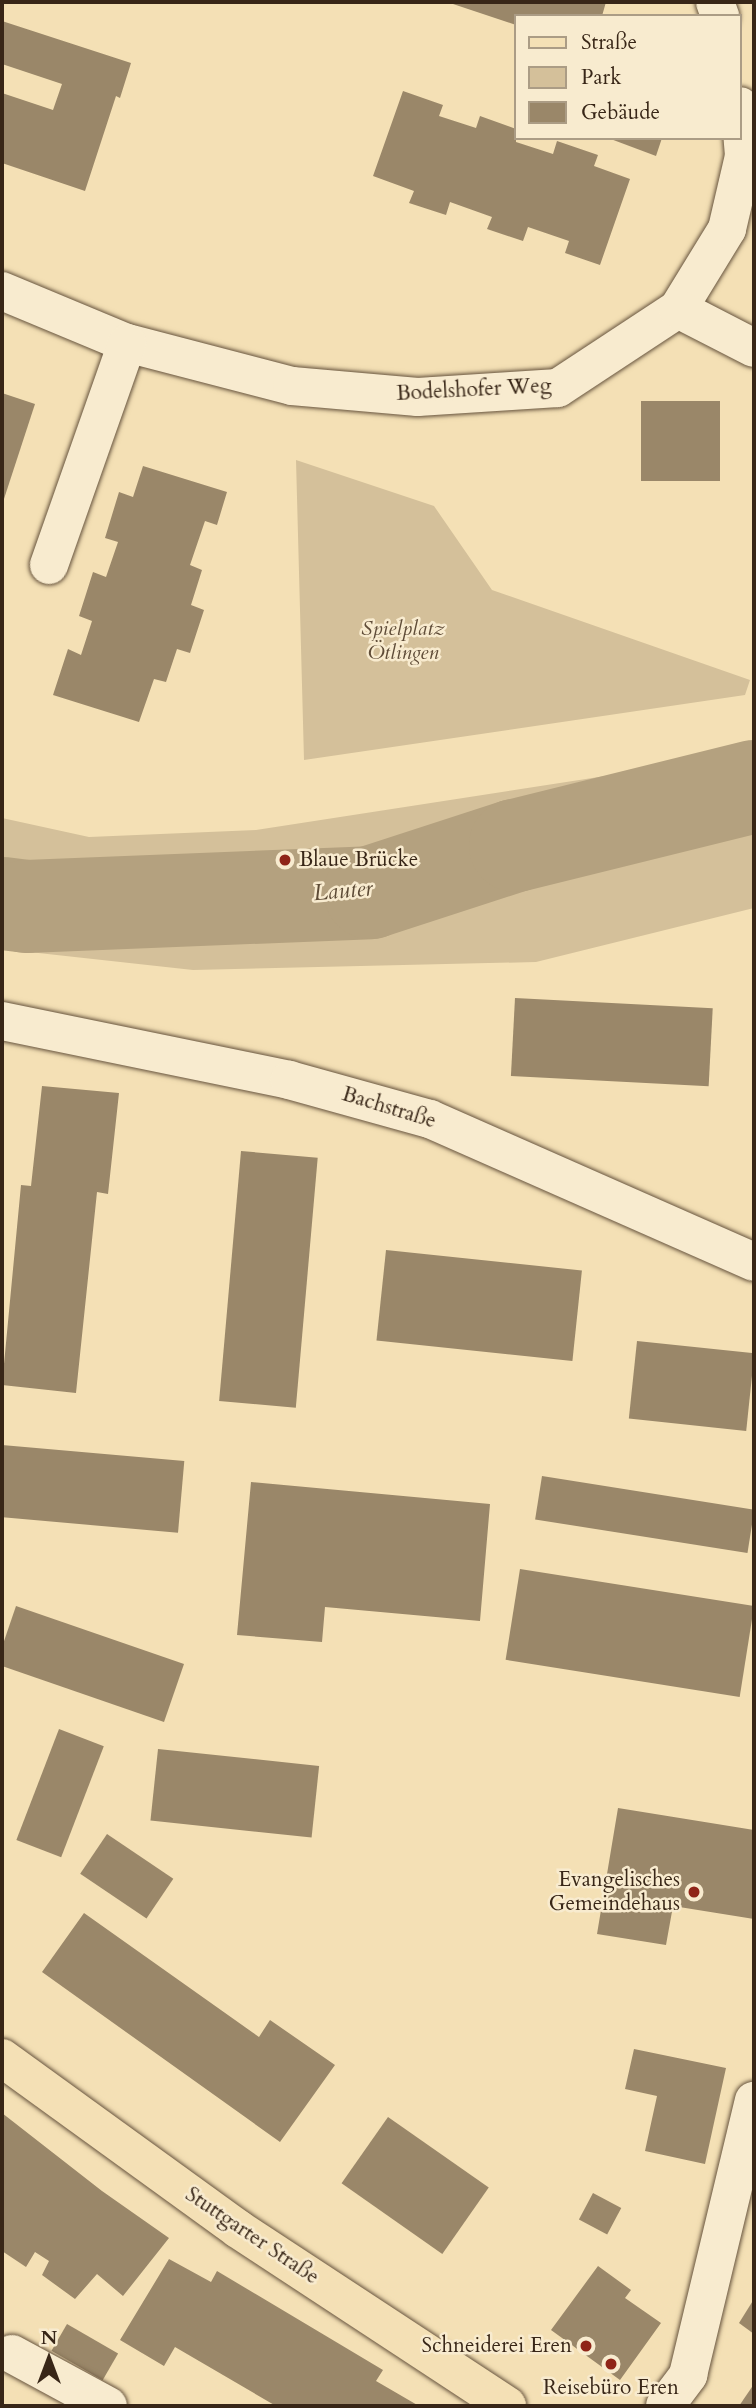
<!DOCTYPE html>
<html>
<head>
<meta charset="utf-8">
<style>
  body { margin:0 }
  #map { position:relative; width:756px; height:2408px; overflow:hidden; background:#f4e0b5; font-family:Cardo,serif }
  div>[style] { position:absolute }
  .green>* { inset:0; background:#d4c09a }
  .river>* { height:93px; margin:-46.5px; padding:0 46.5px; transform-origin:46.5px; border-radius:46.5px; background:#b4a17f }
  .building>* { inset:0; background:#9a8769; transform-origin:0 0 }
  .roads { filter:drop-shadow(0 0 2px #67543e) drop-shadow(0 0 2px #67543e) }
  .minor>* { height:38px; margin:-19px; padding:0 19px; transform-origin:19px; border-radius:19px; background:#f8ebcf }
  .major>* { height:38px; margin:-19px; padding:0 19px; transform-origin:19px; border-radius:19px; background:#f4e0b5 }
  .dots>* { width:19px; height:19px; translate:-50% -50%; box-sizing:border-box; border:4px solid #f8ebcf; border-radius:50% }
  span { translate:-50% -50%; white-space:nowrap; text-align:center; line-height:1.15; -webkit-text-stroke:5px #f8ebcf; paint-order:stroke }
  .street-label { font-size:21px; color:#382617 }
  .park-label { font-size:21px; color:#5f4c38; font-style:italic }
  .poi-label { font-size:21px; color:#382617 }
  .left { translate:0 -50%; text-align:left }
  .right { translate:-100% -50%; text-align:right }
  .water-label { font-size:23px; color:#5d4b36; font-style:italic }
  .frame { position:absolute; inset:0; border:4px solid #382617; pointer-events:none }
  .legend { position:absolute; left:514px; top:14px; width:228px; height:126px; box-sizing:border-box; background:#f8ebcf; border:2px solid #ab9c85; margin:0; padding:9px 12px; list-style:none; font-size:21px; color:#382617 }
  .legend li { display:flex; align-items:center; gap:14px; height:35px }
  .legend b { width:35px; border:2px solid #ab9c85 }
  .north { position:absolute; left:14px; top:2324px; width:70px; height:70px; -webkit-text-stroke:5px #f8ebcf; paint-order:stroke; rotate:0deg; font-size:19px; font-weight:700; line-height:28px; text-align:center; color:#382617 }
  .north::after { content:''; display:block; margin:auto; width:24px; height:32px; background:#382617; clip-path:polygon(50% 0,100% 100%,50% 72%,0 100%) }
</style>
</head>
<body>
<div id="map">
  <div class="green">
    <div style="clip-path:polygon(296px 460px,434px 506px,492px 590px,750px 680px,745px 695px,304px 760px)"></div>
    <div style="clip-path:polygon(754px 753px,754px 908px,536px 962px,193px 970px,2px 949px,2px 818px,89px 837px,256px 830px)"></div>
  </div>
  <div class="river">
    <div style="left:2px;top:903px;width:24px;rotate:7deg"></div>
    <div style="left:26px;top:906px;width:344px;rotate:-2.3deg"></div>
    <div style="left:370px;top:892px;width:152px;rotate:-18deg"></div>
    <div style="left:515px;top:845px;width:246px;rotate:-13.9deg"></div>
  </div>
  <div class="building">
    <div style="clip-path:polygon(447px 2px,606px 2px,602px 16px,516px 16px,516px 25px)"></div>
    <div style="clip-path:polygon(2px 21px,131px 63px,120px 98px,116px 96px,85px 191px,2px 163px,2px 93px,53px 110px,62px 84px,2px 64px)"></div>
    <div style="clip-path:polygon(403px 91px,443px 105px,439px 116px,476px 128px,480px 116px,516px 129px,516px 142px,553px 154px,557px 141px,598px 155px,594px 166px,630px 179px,600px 265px,565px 253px,569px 241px,528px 227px,523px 241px,487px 229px,492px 217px,450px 202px,446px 215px,409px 203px,414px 191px,373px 176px)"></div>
    <div style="clip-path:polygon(608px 138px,662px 138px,656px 156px)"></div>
    <div style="clip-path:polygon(2px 393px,35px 404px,2px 505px)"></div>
    <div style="left:641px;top:401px;width:79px;height:80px"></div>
    <div style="clip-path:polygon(143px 466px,227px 492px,217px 525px,205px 521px,190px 565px,202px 570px,191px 605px,204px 610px,190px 653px,177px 649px,166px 682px,154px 679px,139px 722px,53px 695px,68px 649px,81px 655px,92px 621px,79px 616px,93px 572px,106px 577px,118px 542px,105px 538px,119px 492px,133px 497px)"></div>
    <div style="left:515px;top:998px;width:198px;height:78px;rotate:3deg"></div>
    <div style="clip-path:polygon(42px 1086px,119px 1093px,108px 1194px,97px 1192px,76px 1393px,2px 1385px,21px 1185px,31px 1186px)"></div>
    <div style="left:241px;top:1151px;width:77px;height:251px;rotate:5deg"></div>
    <div style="left:386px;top:1250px;width:197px;height:91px;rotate:6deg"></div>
    <div style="left:637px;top:1341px;width:118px;height:78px;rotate:6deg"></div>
    <div style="left:2px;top:1445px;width:183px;height:72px;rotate:5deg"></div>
    <div style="left:542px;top:1476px;width:215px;height:44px;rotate:9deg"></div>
    <div style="clip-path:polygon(251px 1482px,490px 1504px,480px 1621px,325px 1607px,322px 1642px,237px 1635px)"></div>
    <div style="left:520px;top:1569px;width:237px;height:92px;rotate:9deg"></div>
    <div style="clip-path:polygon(16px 1606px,184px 1664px,164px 1722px,2px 1666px,2px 1647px)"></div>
    <div style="left:59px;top:1729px;width:48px;height:119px;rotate:21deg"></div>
    <div style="left:158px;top:1749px;width:162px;height:72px;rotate:6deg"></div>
    <div style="clip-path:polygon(618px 1808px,754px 1830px,754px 1919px,673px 1906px,666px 1945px,597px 1934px)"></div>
    <div style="left:107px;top:1834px;width:80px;height:48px;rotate:34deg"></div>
    <div style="clip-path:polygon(84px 1913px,259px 2037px,270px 2020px,335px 2065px,280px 2142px,42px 1972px)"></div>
    <div style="clip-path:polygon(634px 2049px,726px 2068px,705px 2164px,645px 2151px,657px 2096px,625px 2089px)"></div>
    <div style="clip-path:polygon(2px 2113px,102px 2191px,169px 2238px,123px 2296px,97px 2274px,75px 2299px,42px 2275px,49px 2261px,35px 2252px,26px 2267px,2px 2251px)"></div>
    <div style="left:388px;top:2117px;width:123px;height:81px;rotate:35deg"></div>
    <div style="left:593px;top:2193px;width:32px;height:30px;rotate:28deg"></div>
    <div style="clip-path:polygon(169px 2259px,211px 2282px,217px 2271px,383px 2370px,376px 2381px,419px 2406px,276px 2406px,175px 2347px,164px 2366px,120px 2340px)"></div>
    <div style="clip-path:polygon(598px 2266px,631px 2290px,625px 2298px,661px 2323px,620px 2380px,551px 2330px)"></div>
    <div style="clip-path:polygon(754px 2299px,754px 2334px,739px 2323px)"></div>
    <div style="left:67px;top:2324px;width:59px;height:31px;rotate:30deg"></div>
    <div style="clip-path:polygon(754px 2384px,754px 2406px,739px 2406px)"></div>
  </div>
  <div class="roads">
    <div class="minor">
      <div style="left:715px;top:2px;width:15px;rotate:70deg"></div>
      <div style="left:2px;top:291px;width:135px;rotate:22.6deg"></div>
      <div style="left:127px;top:343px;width:171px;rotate:14.6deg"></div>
      <div style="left:292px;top:386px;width:126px;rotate:5deg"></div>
      <div style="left:418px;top:397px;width:140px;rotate:-3.7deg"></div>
      <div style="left:558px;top:388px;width:144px;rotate:-33.4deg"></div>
      <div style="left:678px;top:309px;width:94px;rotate:-58.5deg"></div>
      <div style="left:727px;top:229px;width:75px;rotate:-76.9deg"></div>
      <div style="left:744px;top:156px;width:50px;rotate:-94.6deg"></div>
      <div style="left:678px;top:309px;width:85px;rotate:27.2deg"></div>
      <div style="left:49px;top:565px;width:235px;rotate:-70.6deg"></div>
      <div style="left:2px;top:1021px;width:293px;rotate:11.6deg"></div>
      <div style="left:289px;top:1080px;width:146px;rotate:15.5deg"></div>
      <div style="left:430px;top:1119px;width:354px;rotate:23.8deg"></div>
      <div style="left:12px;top:2354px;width:109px;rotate:28.4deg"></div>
      <div style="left:665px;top:2406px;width:39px;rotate:-53deg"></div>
      <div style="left:688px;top:2375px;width:282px;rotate:-76.5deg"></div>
    </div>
    <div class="major">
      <div style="left:2px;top:2058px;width:291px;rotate:35.9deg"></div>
      <div style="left:238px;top:2229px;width:322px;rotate:33.3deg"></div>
    </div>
  </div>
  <div class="dots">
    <div style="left:285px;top:860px;background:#8f2418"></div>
    <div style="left:694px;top:1892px;background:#8f2418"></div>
    <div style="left:586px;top:2346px;background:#8f2418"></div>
    <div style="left:611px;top:2364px;background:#8f2418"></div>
  </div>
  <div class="street-label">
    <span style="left:474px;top:390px;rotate:-3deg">Bodelshofer Weg</span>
    <span style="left:389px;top:1108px;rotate:17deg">Bachstraße</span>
    <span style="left:252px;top:2236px;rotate:34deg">Stuttgarter Straße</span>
  </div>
  <div class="park-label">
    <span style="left:403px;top:641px">Spielplatz<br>Ötlingen</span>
  </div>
  <div class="poi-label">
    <span class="left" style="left:299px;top:860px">Blaue Brücke</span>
    <span class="right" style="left:680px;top:1892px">Evangelisches<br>Gemeindehaus</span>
    <span class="right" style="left:572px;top:2346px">Schneiderei Eren</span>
    <span style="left:611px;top:2388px">Reisebüro Eren</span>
  </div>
  <div class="water-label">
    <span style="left:343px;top:891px;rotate:-5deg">Lauter</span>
  </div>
  <div class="frame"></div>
  <ul class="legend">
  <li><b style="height:9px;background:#f4e0b5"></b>Straße</li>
  <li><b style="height:19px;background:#d4c09a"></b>Park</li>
  <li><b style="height:19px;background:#9a8769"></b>Gebäude</li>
  </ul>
  <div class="north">N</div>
</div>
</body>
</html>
